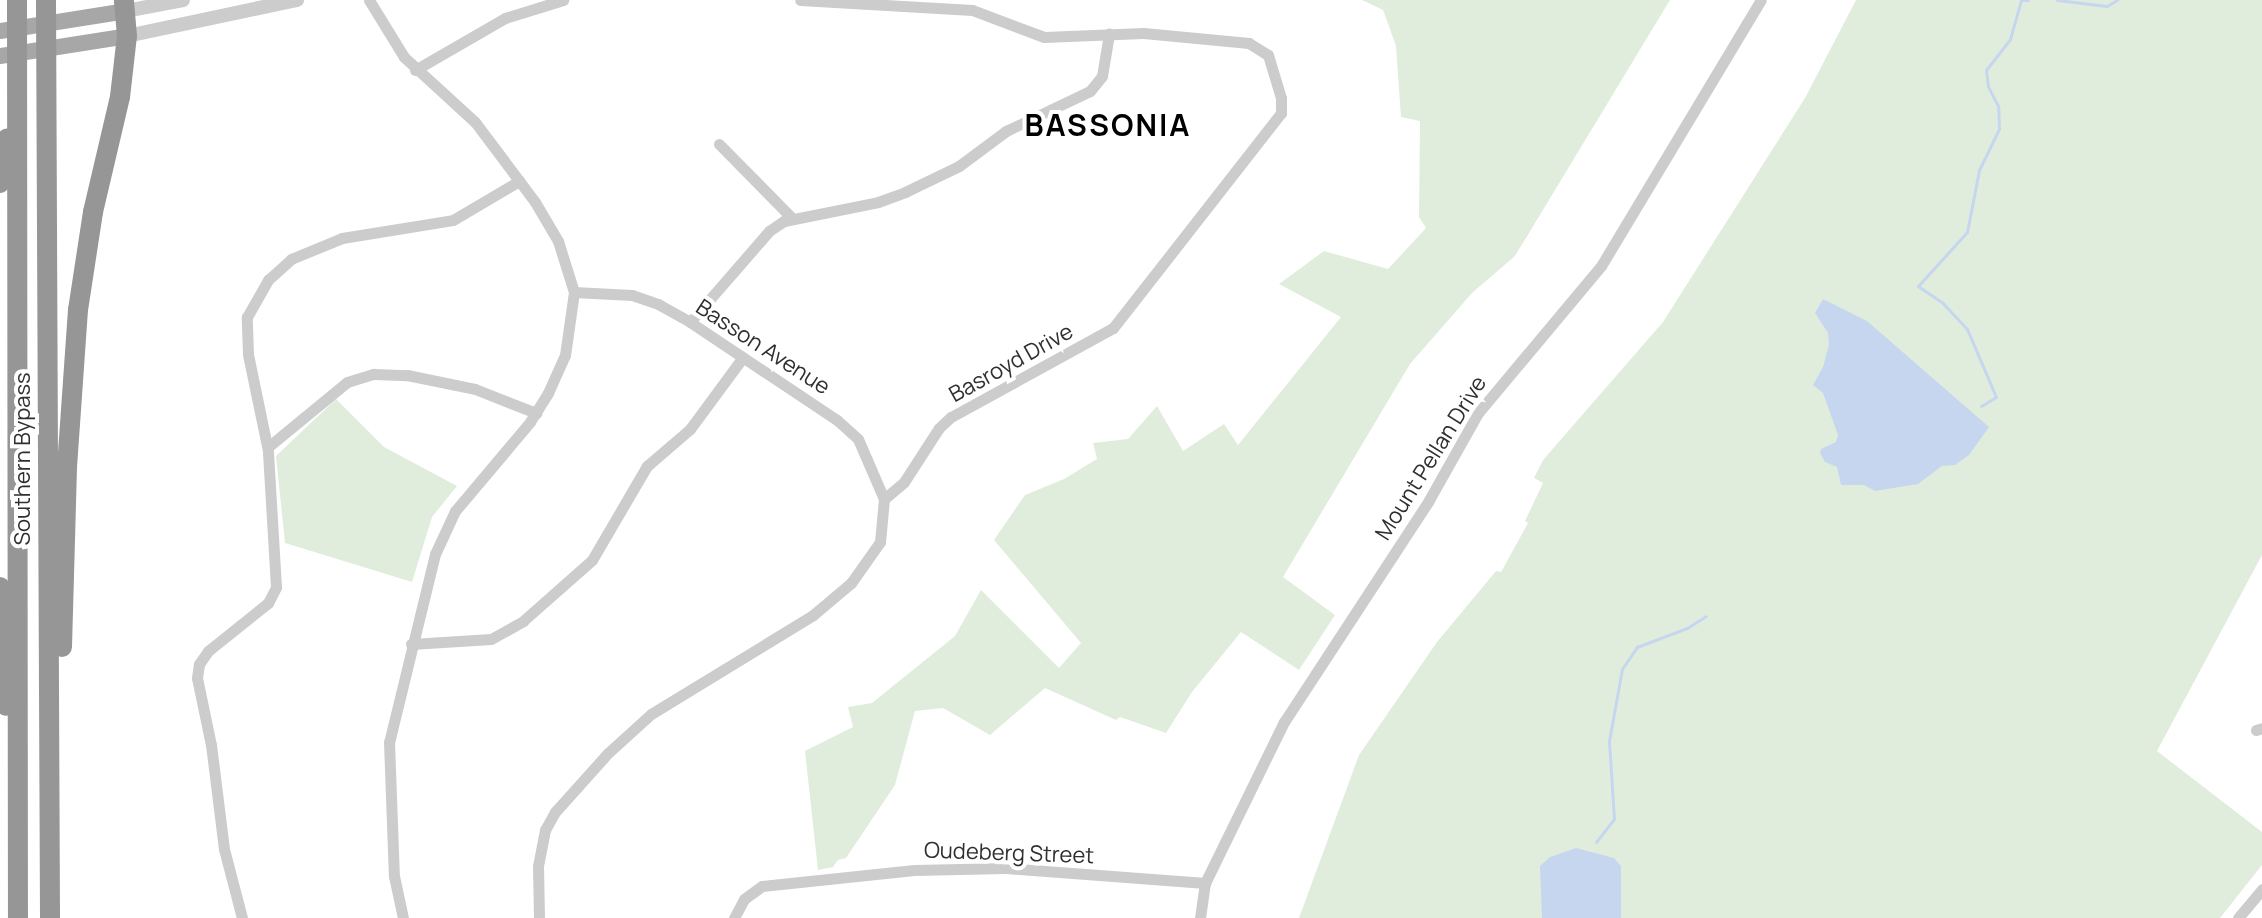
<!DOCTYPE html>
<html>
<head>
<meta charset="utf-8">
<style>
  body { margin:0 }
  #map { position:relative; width:2262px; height:918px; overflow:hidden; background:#fff; font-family:Manrope,sans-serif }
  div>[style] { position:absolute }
  .green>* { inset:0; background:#e1eddc }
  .water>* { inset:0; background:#c6d6ef }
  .stream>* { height:3px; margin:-1.5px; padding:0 1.5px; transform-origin:1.5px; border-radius:1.5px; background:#c6d6ef }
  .minor>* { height:11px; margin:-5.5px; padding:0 5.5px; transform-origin:5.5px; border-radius:5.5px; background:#ccc }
  .tertiary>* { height:14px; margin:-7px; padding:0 7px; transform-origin:7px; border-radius:7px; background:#ccc }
  .primary>* { height:16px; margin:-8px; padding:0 8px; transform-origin:8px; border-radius:8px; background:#a7a7a7 }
  .motorway>* { height:20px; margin:-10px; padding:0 10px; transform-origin:10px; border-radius:10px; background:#969696 }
  span { translate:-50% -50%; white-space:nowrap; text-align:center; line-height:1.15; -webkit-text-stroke:8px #fff; paint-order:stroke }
  .street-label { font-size:22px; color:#2f2f2f }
  .district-label { font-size:30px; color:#000; font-weight:700; letter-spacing:2px }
</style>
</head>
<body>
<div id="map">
  <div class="green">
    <div style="clip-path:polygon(1362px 0,1670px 0,1515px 256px,1472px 293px,1410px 364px,1283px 577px,1335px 615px,1299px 670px,1241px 632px,1192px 692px,1166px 733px,1120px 717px,1116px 720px,1045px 688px,990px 735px,943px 708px,915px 711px,895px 785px,846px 858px,838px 860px,833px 867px,818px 870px,805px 751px,853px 727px,848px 707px,872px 703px,955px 636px,981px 590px,1059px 668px,1081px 643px,994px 540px,1025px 495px,1064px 479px,1097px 459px,1093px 443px,1128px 439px,1157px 406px,1183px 451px,1224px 424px,1238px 445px,1341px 317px,1279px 284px,1324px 251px,1388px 269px,1426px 228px,1419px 217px,1420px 121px,1401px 117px,1396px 46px,1383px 10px)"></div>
    <div style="clip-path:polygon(1856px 0,2262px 0,2262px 555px,2157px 751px,2262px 832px,2262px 865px,2220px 918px,1299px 918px,1359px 755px,1437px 642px,1496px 571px,1501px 572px,1528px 523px,1525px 521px,1543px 483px,1534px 478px,1543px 460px,1663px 322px,1805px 98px)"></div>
    <div style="clip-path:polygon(336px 399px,384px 447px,457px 486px,432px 517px,412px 582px,285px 543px,276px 456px)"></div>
  </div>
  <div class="water">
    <div style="clip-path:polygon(1823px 299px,1867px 321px,1989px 427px,1969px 455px,1955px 465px,1942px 466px,1918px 484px,1875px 491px,1864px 485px,1841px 485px,1837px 467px,1825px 462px,1820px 453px,1821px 449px,1836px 442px,1838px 435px,1823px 393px,1813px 385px,1823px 367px,1829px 345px,1828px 333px,1815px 313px)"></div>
    <div style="clip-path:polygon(1576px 848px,1614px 858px,1621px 866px,1621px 918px,1542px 918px,1540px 866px,1550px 857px)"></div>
  </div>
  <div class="stream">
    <div style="left:2057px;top:0;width:50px;rotate:6.8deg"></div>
    <div style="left:2107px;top:6px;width:12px;rotate:-31deg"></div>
    <div style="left:1981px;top:406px;width:17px;rotate:-31deg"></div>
    <div style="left:1996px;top:397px;width:74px;rotate:-113.1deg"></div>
    <div style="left:1967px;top:329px;width:35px;rotate:-133deg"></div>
    <div style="left:1943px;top:303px;width:30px;rotate:-146deg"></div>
    <div style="left:1918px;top:286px;width:73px;rotate:-47.8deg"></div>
    <div style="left:1967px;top:232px;width:63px;rotate:-79deg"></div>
    <div style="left:1979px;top:170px;width:46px;rotate:-64deg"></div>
    <div style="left:1999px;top:129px;width:23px;rotate:-92deg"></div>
    <div style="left:1998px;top:106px;width:22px;rotate:-117deg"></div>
    <div style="left:1988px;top:86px;width:16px;rotate:-97deg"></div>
    <div style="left:1986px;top:70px;width:39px;rotate:-52deg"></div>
    <div style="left:2010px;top:39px;width:41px;rotate:-74.2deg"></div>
    <div style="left:2021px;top:0;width:7px"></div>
    <div style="left:1596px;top:842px;width:29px;rotate:-52deg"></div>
    <div style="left:1614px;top:819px;width:78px;rotate:-93.7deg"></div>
    <div style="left:1609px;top:741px;width:73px;rotate:-79.8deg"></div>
    <div style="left:1622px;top:669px;width:27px;rotate:-56deg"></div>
    <div style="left:1637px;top:647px;width:53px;rotate:-20.8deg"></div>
    <div style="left:1687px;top:628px;width:22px;rotate:-32deg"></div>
  </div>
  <div class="minor">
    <div style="left:369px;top:0;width:67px;rotate:58.4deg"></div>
    <div style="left:404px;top:57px;width:96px;rotate:42.5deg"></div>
    <div style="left:475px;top:122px;width:100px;rotate:53.1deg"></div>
    <div style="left:535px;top:202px;width:45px;rotate:59.5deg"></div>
    <div style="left:558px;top:241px;width:53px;rotate:72.6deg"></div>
    <div style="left:574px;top:292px;width:64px;rotate:98.1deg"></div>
    <div style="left:565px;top:355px;width:42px;rotate:114.1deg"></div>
    <div style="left:548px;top:393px;width:34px;rotate:122deg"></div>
    <div style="left:530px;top:422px;width:116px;rotate:130.1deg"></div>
    <div style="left:455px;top:511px;width:47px;rotate:114.9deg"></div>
    <div style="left:435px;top:554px;width:194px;rotate:103.7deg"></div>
    <div style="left:389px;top:742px;width:134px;rotate:87.9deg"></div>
    <div style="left:394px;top:876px;width:43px;rotate:77.9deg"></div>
    <div style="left:415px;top:70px;width:104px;rotate:-30deg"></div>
    <div style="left:505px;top:18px;width:61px;rotate:-17.2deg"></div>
    <div style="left:719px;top:144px;width:103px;rotate:45.4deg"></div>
    <div style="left:574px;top:292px;width:58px;rotate:3deg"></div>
    <div style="left:632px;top:295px;width:28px;rotate:19deg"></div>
    <div style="left:658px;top:304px;width:37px;rotate:29deg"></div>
    <div style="left:690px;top:322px;width:177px;rotate:33.7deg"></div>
    <div style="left:837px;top:420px;width:28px;rotate:42deg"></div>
    <div style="left:858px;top:439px;width:65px;rotate:66.6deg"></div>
    <div style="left:690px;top:322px;width:121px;rotate:-49deg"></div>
    <div style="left:769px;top:231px;width:18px;rotate:-34deg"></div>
    <div style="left:784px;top:221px;width:96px;rotate:-11.4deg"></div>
    <div style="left:878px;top:202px;width:29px;rotate:-20deg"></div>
    <div style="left:905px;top:192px;width:60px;rotate:-25.7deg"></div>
    <div style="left:959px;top:166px;width:59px;rotate:-36.7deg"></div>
    <div style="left:1006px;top:131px;width:93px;rotate:-25.5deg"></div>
    <div style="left:1090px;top:91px;width:19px;rotate:-51deg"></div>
    <div style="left:1102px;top:76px;width:43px;rotate:-80.5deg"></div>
    <div style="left:268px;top:447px;width:102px;rotate:-39.4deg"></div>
    <div style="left:347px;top:382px;width:28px;rotate:-17deg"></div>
    <div style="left:374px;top:374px;width:33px;rotate:2deg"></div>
    <div style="left:407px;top:375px;width:69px;rotate:11.6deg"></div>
    <div style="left:475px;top:389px;width:66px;rotate:21.5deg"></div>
    <div style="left:411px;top:644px;width:80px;rotate:-3.6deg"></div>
    <div style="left:491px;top:639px;width:37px;rotate:-29deg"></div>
    <div style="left:523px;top:621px;width:92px;rotate:-41.5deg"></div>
    <div style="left:592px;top:560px;width:109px;rotate:-59.7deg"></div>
    <div style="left:647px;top:466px;width:57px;rotate:-40.7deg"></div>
    <div style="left:690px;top:429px;width:89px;rotate:-53.6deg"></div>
    <div style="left:2256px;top:730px;width:6px;rotate:-18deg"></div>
    <div style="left:242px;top:918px;width:71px;rotate:-104.6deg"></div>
    <div style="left:224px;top:849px;width:105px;rotate:-97.1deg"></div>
    <div style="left:211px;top:745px;width:68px;rotate:-101.8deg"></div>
    <div style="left:197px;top:678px;width:14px;rotate:-82deg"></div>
    <div style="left:199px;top:664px;width:16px;rotate:-55deg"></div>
    <div style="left:208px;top:651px;width:77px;rotate:-38.7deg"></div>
    <div style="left:268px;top:603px;width:18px;rotate:-63deg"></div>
    <div style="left:276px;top:587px;width:136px;rotate:-93.4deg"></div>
    <div style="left:268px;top:451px;width:99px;rotate:-101.7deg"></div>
    <div style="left:248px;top:354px;width:37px;rotate:-92deg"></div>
    <div style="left:247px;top:317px;width:43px;rotate:-60.4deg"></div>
    <div style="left:268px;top:280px;width:31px;rotate:-42deg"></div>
    <div style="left:291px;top:259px;width:55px;rotate:-22.4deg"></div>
    <div style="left:342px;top:238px;width:112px;rotate:-9.2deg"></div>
    <div style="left:453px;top:220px;width:77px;rotate:-30.6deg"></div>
    <div style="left:539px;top:918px;width:52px;rotate:-91.1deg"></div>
    <div style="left:538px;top:866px;width:37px;rotate:-79deg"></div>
    <div style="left:545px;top:830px;width:21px;rotate:-61deg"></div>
    <div style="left:555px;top:812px;width:79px;rotate:-48.1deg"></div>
    <div style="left:608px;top:753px;width:58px;rotate:-42.2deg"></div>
    <div style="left:651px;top:714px;width:190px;rotate:-31.4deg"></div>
    <div style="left:813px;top:615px;width:50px;rotate:-40.1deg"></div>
    <div style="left:851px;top:583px;width:50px;rotate:-54.7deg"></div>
    <div style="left:880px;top:542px;width:43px;rotate:-84.7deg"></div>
    <div style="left:884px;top:499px;width:26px;rotate:-40deg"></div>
    <div style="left:904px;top:482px;width:64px;rotate:-57.1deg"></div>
    <div style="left:939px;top:428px;width:16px;rotate:-43deg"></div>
    <div style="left:951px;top:417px;width:185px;rotate:-28.8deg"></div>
    <div style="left:1113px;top:328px;width:273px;rotate:-52deg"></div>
    <div style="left:1281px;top:113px;width:15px;rotate:-90deg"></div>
    <div style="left:1281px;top:98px;width:45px;rotate:-106.8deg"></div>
    <div style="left:1268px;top:55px;width:22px;rotate:-148deg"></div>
    <div style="left:1249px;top:43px;width:106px;rotate:-174.6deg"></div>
    <div style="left:1143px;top:33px;width:99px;rotate:177.7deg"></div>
    <div style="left:1044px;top:37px;width:77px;rotate:-159.4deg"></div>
    <div style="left:972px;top:10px;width:172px;rotate:-176.7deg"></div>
    <div style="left:734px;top:918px;width:21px;rotate:-62deg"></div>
    <div style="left:744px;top:899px;width:22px;rotate:-36deg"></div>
    <div style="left:762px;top:886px;width:153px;rotate:-6deg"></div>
    <div style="left:914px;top:870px;width:92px;rotate:-1.2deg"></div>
    <div style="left:1006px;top:868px;width:200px;rotate:4.3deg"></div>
    <div style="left:1200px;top:918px;width:35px;rotate:-82deg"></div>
    <div style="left:1205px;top:883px;width:179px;rotate:-63.9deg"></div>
    <div style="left:1284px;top:722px;width:265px;rotate:-56.8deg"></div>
    <div style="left:1429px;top:500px;width:100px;rotate:-60.6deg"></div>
    <div style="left:1478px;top:413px;width:192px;rotate:-50.1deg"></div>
    <div style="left:1601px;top:266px;width:310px;rotate:-59deg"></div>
    <div style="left:2238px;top:918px;width:38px;rotate:-50deg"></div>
  </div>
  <div class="tertiary">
    <div style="left:126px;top:11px;width:58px;rotate:-10.9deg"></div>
    <div style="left:127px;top:36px;width:174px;rotate:-12deg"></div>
  </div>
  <div class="primary">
    <div style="left:0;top:31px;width:128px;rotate:-9deg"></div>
    <div style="left:0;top:56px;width:129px;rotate:-8.9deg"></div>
  </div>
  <div class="motorway">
    <div style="left:17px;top:0;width:918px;rotate:89.94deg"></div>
    <div style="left:46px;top:0;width:918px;rotate:89.75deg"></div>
    <div style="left:0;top:183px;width:45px;rotate:-81deg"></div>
    <div style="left:0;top:587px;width:119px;rotate:87.1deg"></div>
    <div style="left:62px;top:647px;width:180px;rotate:-88.4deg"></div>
    <div style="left:67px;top:467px;width:157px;rotate:-86deg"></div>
    <div style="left:78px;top:310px;width:99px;rotate:-81.3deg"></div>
    <div style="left:93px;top:212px;width:118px;rotate:-76.8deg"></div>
    <div style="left:120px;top:97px;width:61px;rotate:-83.5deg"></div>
    <div style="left:127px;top:36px;width:36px;rotate:-95deg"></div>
  </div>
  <div class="street-label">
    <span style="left:763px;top:347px;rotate:33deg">Basson Avenue</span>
    <span style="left:1011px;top:363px;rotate:-29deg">Basroyd Drive</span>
    <span style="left:1431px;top:458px;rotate:-58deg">Mount Pellan Drive</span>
    <span style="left:23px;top:459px;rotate:-90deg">Southern Bypass</span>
    <span style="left:1009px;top:853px;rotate:2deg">Oudeberg Street</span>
  </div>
  <div class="district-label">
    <span style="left:1108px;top:125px">BASSONIA</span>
  </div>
</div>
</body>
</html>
